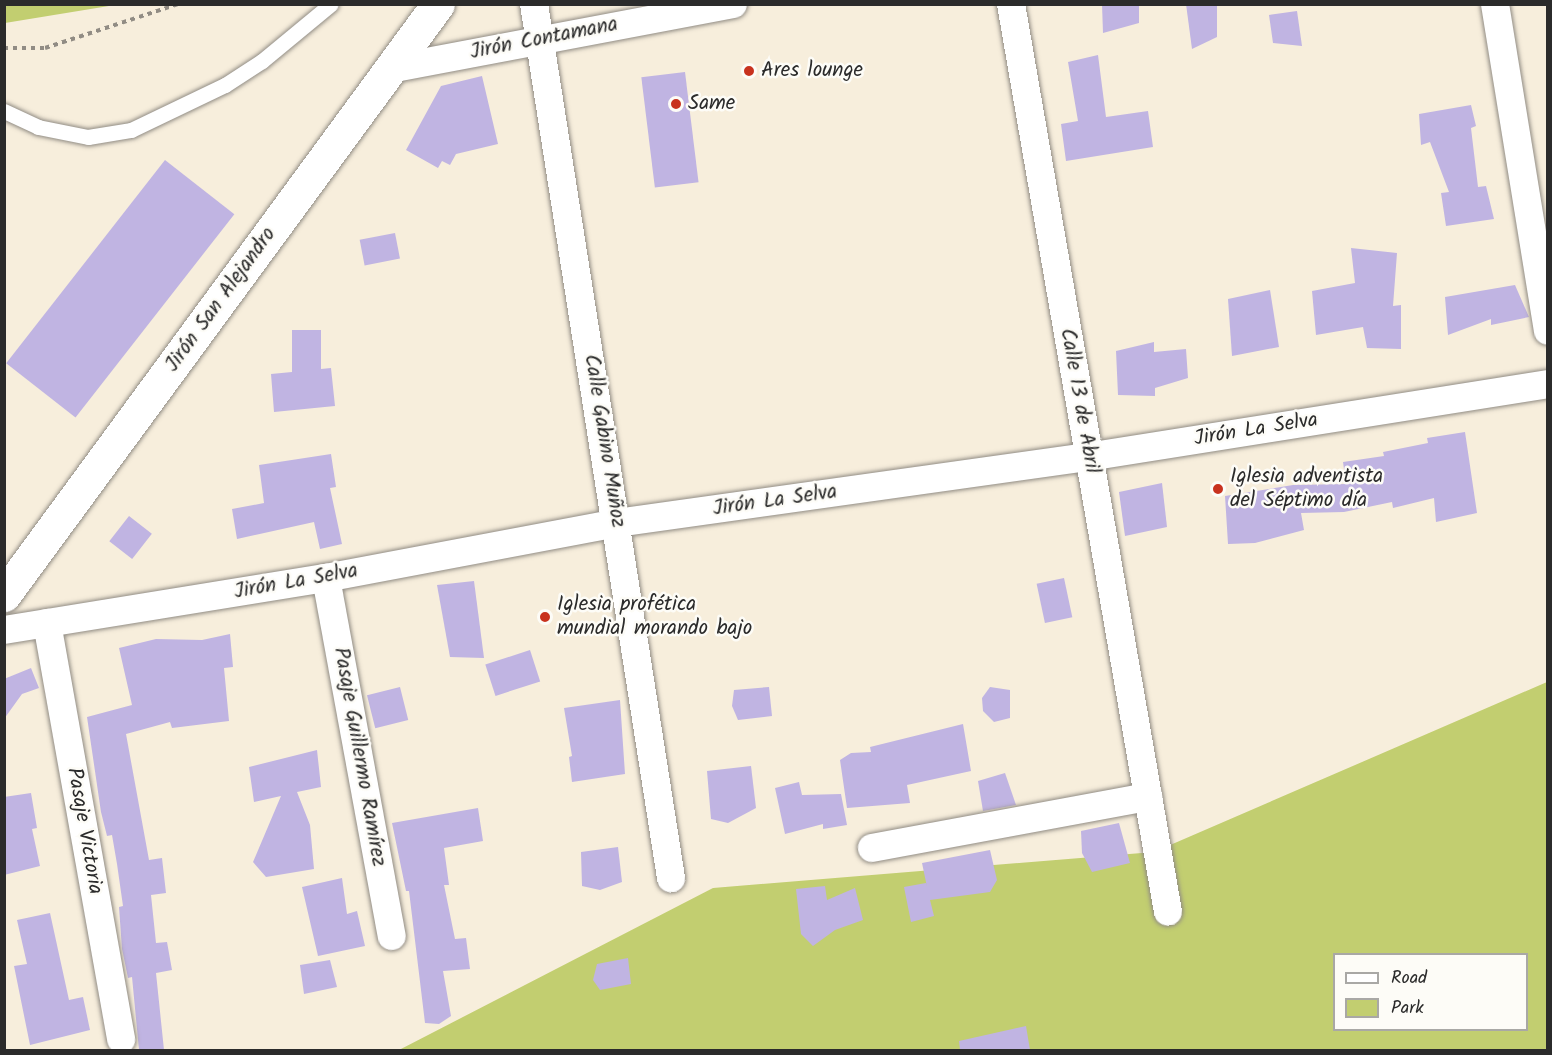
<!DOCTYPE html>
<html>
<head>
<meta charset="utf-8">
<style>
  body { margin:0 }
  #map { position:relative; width:1552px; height:1055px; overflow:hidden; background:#f7eedc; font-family:Kalam,sans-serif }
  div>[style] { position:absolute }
  .green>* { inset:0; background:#c2ce70 }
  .building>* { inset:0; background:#c0b4e2; transform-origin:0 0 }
  .path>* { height:4px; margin-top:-2px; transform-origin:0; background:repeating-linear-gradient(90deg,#918c84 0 4.5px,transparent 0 9px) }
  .roads { filter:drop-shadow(0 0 2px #918c84) drop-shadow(0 0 2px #918c84) }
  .lane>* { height:15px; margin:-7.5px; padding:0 7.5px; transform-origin:7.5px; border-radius:7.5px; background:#fff }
  .street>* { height:28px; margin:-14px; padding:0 14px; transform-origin:14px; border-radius:14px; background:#fff }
  .secondary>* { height:33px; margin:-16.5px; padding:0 16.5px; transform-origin:16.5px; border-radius:16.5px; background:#fff }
  .dots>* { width:16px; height:16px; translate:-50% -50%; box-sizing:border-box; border:3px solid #fdfcf7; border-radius:50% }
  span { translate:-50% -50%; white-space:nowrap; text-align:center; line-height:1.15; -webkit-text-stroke:5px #fdfcf7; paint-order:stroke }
  .street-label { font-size:21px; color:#2b2b2b }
  .poi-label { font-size:21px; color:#2b2b2b }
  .left { translate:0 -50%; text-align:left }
  .frame { position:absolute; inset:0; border:6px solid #2b2b2b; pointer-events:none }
  .legend { position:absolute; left:1333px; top:953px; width:195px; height:78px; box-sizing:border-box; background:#fdfcf7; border:2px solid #a9a8a5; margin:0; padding:8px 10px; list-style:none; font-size:18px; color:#2b2b2b }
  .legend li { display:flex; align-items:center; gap:12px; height:30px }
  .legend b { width:30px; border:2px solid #a9a8a5 }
</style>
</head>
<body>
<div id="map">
  <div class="green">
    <div style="clip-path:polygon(5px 4px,115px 4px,115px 5px,5px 23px)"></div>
    <div style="clip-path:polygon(evenodd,1547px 682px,1547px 1050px,399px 1050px,713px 888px,1154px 852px,1547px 682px,1334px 954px,1526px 954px,1526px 1030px,1334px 1030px,1334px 954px)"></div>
  </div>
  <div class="building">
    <div style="clip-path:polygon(1102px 4px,1139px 4px,1139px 23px,1103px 33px)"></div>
    <div style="clip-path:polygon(1186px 4px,1217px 4px,1217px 37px,1192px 49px)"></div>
    <div style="clip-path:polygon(1297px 11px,1302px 46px,1273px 43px,1269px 15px)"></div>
    <div style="clip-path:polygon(1098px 55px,1106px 117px,1148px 111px,1153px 147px,1066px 161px,1061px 124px,1078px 121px,1068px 62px)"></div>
    <div style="left:685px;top:72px;width:111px;height:44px;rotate:83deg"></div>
    <div style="clip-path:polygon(482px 76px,498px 144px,456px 154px,450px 165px,442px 161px,438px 168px,406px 150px,441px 86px)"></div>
    <div style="clip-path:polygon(1471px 105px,1476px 126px,1471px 128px,1478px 187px,1486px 186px,1494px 219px,1446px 226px,1441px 193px,1449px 192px,1430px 142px,1421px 145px,1419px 114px)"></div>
    <div style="left:165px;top:160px;width:88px;height:258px;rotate:38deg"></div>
    <div style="left:395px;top:233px;width:26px;height:36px;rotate:79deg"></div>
    <div style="clip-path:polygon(1351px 248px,1397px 253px,1393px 306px,1401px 305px,1401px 349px,1367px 348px,1363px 327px,1316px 335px,1312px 291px,1355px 283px)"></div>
    <div style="clip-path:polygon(1515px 285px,1529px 317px,1491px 325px,1491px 319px,1448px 335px,1445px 297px)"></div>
    <div style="clip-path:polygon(1270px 290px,1279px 347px,1232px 356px,1228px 299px)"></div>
    <div style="clip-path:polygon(292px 330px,321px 330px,321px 369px,331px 368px,335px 406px,274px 412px,271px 374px,292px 372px)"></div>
    <div style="clip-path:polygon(1154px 342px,1154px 352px,1186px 349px,1188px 378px,1155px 388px,1155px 396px,1118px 395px,1116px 351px)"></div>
    <div style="clip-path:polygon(1465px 432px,1477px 513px,1436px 522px,1434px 498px,1393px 508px,1392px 502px,1344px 512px,1301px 513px,1304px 530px,1255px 543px,1228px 544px,1225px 496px,1293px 485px,1346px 484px,1343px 462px,1384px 456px,1383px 452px,1428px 443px,1427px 438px)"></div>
    <div style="clip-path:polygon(331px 454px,336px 487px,330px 488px,342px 544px,320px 549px,314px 522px,237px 539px,232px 509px,264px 503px,259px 465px)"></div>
    <div style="clip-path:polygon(1162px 483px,1167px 527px,1125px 536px,1119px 492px)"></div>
    <div style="left:129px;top:516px;width:29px;height:32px;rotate:38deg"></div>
    <div style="left:1064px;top:578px;width:40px;height:28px;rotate:78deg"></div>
    <div style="clip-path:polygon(474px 581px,484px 658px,450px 657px,437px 585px)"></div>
    <div style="clip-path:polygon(230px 634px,233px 667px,224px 668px,229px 721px,172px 728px,170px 722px,126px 734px,149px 860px,162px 858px,166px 893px,151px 895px,156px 943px,167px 942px,172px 970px,156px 973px,164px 1050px,139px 1050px,132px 977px,128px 978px,122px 949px,119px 907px,123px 906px,117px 864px,112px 835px,107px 836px,101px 812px,87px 717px,132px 705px,119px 648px,156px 639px,202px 640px)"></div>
    <div style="left:530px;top:650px;width:33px;height:47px;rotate:72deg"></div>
    <div style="clip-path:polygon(31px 668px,39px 688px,22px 694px,4px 719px,4px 679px)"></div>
    <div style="left:400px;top:687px;width:34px;height:34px;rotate:76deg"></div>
    <div style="clip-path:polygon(769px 687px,772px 716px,738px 720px,732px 706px,734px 690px)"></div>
    <div style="clip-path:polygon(990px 687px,1010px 690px,1010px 718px,994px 722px,983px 711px,982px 698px)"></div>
    <div style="clip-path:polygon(620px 700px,625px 774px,572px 782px,569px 757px,572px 756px,564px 708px)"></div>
    <div style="clip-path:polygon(963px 724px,971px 771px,907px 785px,910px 803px,847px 808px,840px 760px,851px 753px,871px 752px,870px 747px)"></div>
    <div style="clip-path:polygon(317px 750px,321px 787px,297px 792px,310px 825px,314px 869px,266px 877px,253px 862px,281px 796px,254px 802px,249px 767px)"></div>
    <div style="clip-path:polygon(751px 766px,756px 808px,728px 823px,711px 819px,707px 771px)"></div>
    <div style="clip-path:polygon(1005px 773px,1016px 805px,983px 811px,978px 781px)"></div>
    <div style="clip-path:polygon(799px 782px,802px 795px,841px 794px,847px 825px,823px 829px,823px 824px,785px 834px,775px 788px)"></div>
    <div style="clip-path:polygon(31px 793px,37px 828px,32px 829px,40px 866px,4px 875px,4px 797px)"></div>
    <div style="clip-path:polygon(478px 808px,483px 841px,444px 848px,449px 885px,444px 885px,455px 939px,466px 938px,470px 969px,443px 971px,451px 1016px,439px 1024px,425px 1023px,409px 891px,406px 891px,392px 823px)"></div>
    <div style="clip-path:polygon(1119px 823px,1130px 863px,1092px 872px,1082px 853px,1081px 831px)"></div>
    <div style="clip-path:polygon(618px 847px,622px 882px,600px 890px,582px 886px,581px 852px)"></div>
    <div style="clip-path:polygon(990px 850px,997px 880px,990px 892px,930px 900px,934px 916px,911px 922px,904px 887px,926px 883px,927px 887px,922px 863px)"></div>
    <div style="clip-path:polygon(342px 878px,347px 914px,357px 911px,365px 946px,318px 956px,302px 887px)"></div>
    <div style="clip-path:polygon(825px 886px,827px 900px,855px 888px,863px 920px,835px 930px,813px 946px,801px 934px,796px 889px)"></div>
    <div style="clip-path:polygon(50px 913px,69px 1000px,83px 997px,90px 1030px,30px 1045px,14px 966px,27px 964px,17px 920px)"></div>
    <div style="clip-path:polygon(628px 958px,631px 984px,600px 990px,593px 980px,597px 964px)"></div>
    <div style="clip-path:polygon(330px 960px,337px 987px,304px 994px,300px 965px)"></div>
    <div style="clip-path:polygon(1026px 1026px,1030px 1050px,960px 1050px,959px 1041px)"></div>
  </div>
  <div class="path">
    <div style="left:4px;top:48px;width:41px"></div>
    <div style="left:45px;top:48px;width:140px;rotate:-18.3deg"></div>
  </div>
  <div class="roads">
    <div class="lane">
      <div style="left:4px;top:111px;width:38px;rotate:25deg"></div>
      <div style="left:38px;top:127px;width:51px;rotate:11.3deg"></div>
      <div style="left:88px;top:137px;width:44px;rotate:-9.2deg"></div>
      <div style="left:131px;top:130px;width:104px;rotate:-25.6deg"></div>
      <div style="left:225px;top:85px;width:44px;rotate:-33deg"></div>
      <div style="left:262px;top:61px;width:89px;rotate:-39.6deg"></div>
    </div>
    <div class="street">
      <div style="left:534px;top:4px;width:885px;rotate:81.09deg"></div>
      <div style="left:1011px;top:4px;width:921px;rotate:80.19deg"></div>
      <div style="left:1495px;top:4px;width:331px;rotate:80.8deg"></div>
      <div style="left:390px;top:69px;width:349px;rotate:-10.7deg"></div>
      <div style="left:326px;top:578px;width:364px;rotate:79.6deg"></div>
      <div style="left:47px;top:623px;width:423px;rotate:79.9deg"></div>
      <div style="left:4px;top:630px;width:326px;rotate:-9.2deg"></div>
      <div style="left:326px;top:578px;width:296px;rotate:-10.7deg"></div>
      <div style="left:617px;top:523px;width:476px;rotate:-8deg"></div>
      <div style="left:1088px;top:457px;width:466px;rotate:-9deg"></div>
      <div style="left:872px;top:848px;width:281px;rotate:-10.5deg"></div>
    </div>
    <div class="secondary">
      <div style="left:4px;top:595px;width:733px;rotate:-53.71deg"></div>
    </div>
  </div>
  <div class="dots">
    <div style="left:749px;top:71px;background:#c8321e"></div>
    <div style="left:676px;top:104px;background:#c8321e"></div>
    <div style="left:1218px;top:489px;background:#c8321e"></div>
    <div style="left:545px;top:617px;background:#c8321e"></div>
  </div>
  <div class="street-label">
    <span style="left:544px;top:39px;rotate:-11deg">Jirón Contamana</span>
    <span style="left:221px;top:300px;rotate:-54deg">Jirón San Alejandro</span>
    <span style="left:1079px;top:401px;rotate:80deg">Calle 13 de Abril</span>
    <span style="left:1256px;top:430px;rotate:-9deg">Jirón La Selva</span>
    <span style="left:604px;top:441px;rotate:81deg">Calle Gabino Muñoz</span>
    <span style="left:775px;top:501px;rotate:-8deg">Jirón La Selva</span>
    <span style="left:296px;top:582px;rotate:-10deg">Jirón La Selva</span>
    <span style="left:359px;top:757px;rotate:80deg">Pasaje Guillermo Ramírez</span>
    <span style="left:84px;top:831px;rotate:80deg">Pasaje Victoria</span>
  </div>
  <div class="poi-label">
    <span class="left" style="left:761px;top:71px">Ares lounge</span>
    <span class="left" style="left:688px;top:104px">Same</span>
    <span class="left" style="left:1230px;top:489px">Iglesia adventista<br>del Séptimo día</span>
    <span class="left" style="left:557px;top:617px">Iglesia profética<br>mundial morando bajo</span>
  </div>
  <div class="frame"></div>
  <ul class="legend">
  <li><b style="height:8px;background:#fff"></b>Road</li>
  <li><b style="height:16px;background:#c2ce70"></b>Park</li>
  </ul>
</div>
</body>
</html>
